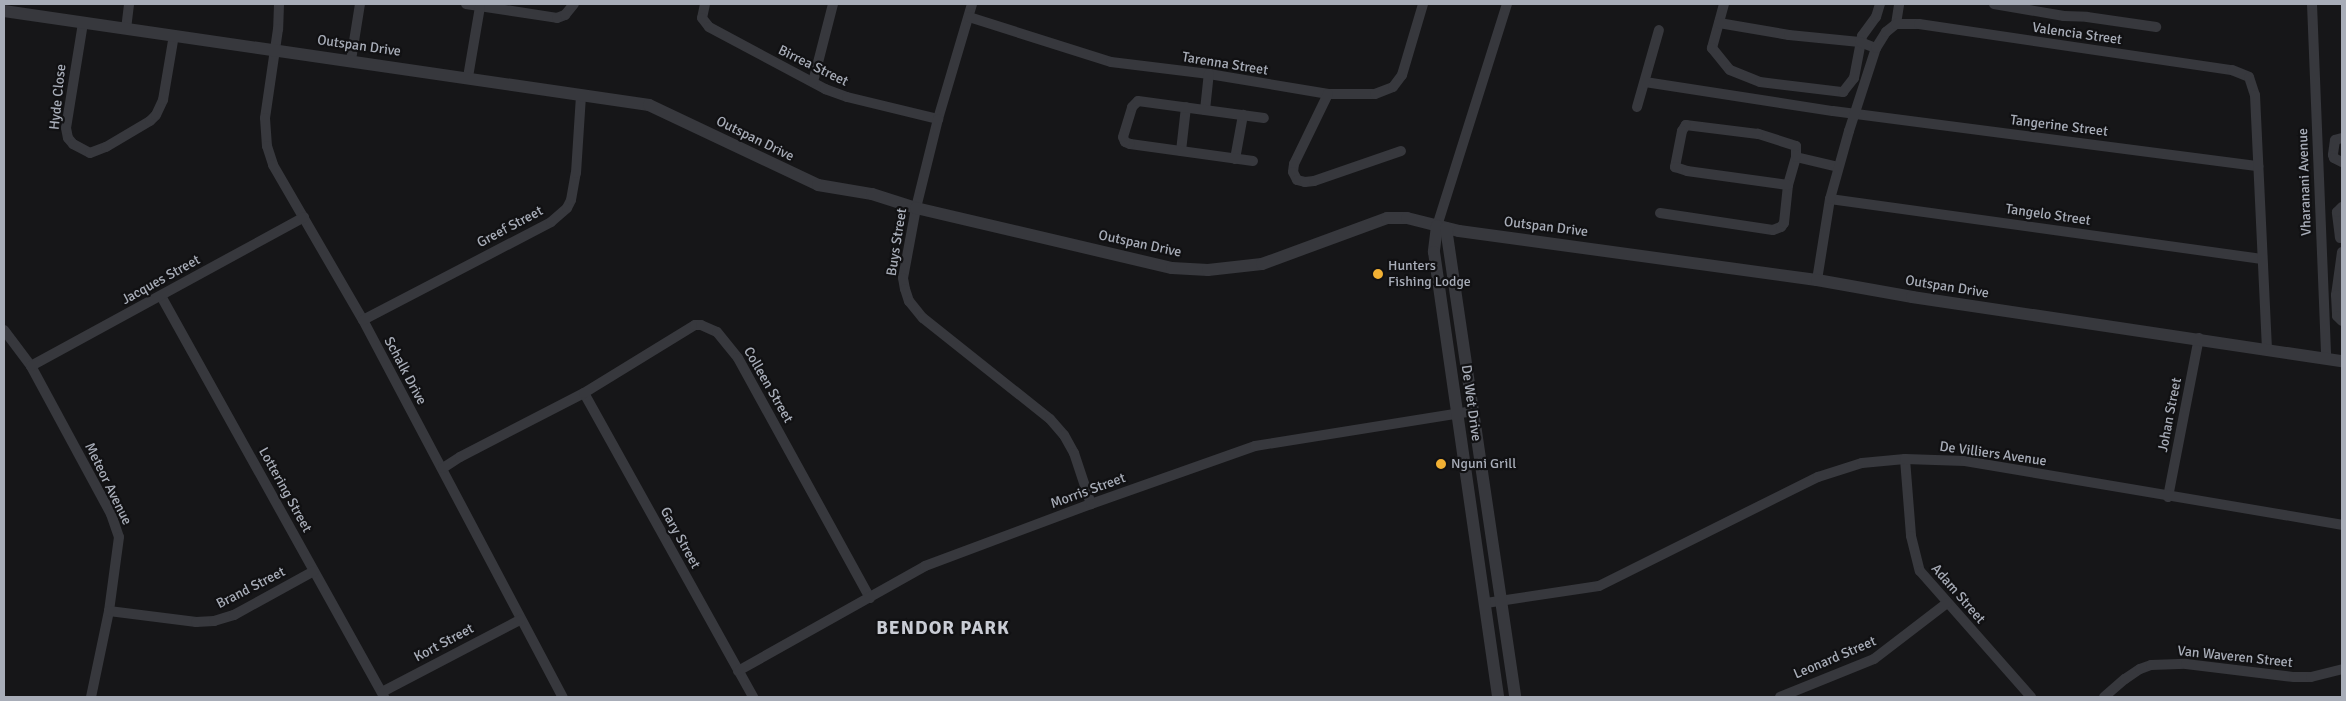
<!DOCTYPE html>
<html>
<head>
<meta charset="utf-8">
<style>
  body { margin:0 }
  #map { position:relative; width:2346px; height:701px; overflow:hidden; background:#161618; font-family:Signika,sans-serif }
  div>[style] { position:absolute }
  .minor>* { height:10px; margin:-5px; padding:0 5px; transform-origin:5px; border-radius:5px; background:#37383d }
  .tertiary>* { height:12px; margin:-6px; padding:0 6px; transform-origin:6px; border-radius:6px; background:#37383d }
  .dots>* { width:14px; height:14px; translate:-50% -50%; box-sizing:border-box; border:2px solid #111113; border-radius:50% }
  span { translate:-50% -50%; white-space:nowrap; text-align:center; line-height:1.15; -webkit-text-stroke:4.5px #111113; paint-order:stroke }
  .street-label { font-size:14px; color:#a8adb8 }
  .poi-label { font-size:14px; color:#a8adb8 }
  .left { translate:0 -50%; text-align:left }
  .district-label { font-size:19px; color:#c9ccd4; font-weight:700; letter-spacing:1px }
  .frame { position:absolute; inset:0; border:5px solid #a8adb8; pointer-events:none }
</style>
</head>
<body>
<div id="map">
  <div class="minor">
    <div style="left:279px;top:4px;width:25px;rotate:92deg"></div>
    <div style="left:278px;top:29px;width:90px;rotate:98.3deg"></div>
    <div style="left:265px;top:118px;width:28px;rotate:86deg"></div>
    <div style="left:267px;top:146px;width:20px;rotate:72deg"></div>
    <div style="left:273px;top:165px;width:179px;rotate:59.9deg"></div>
    <div style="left:363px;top:320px;width:427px;rotate:62.1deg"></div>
    <div style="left:466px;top:4px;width:92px;rotate:8.7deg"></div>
    <div style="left:557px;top:18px;width:9px;rotate:-21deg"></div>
    <div style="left:565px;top:15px;width:14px;rotate:-51deg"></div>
    <div style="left:705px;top:4px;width:14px;rotate:102deg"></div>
    <div style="left:702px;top:18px;width:11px;rotate:52deg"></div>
    <div style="left:709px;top:27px;width:132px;rotate:28.1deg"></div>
    <div style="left:825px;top:89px;width:23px;rotate:20deg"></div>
    <div style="left:847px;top:97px;width:94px;rotate:13.6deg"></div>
    <div style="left:972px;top:4px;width:120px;rotate:106.5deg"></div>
    <div style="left:938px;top:119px;width:92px;rotate:103.9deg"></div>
    <div style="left:916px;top:208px;width:71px;rotate:100.5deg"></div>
    <div style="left:903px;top:278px;width:11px;rotate:80deg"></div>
    <div style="left:905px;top:289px;width:13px;rotate:72deg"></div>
    <div style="left:909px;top:301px;width:22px;rotate:51deg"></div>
    <div style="left:923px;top:318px;width:162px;rotate:38.5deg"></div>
    <div style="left:1050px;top:419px;width:21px;rotate:49deg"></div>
    <div style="left:1064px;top:435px;width:21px;rotate:61deg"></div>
    <div style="left:1074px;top:453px;width:54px;rotate:71.6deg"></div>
    <div style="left:1724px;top:4px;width:46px;rotate:105.3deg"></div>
    <div style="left:1712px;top:48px;width:28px;rotate:51deg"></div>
    <div style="left:1730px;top:70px;width:32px;rotate:22deg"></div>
    <div style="left:1760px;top:82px;width:84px;rotate:6.9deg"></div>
    <div style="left:1843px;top:92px;width:18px;rotate:-52deg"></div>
    <div style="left:1854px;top:78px;width:43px;rotate:-79.2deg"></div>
    <div style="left:1862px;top:36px;width:24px;rotate:-54deg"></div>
    <div style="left:1876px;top:17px;width:14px;rotate:-73deg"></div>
    <div style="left:1994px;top:4px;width:71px;rotate:9.7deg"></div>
    <div style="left:2064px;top:16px;width:23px;rotate:2deg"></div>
    <div style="left:2087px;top:17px;width:70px;rotate:8.2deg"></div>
    <div style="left:2312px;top:4px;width:355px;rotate:87.7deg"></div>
    <div style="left:969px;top:17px;width:149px;rotate:17.6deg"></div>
    <div style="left:1111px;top:62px;width:99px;rotate:7deg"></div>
    <div style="left:1209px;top:74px;width:121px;rotate:9.5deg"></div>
    <div style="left:1328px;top:94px;width:47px"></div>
    <div style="left:1375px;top:94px;width:19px;rotate:-21deg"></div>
    <div style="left:1393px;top:87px;width:15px;rotate:-53deg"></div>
    <div style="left:1402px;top:75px;width:74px;rotate:-73.5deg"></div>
    <div style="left:83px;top:23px;width:106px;rotate:99.2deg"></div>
    <div style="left:66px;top:128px;width:10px;rotate:79deg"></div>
    <div style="left:68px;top:138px;width:8px;rotate:50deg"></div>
    <div style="left:73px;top:144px;width:19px;rotate:28deg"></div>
    <div style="left:90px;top:153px;width:17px;rotate:-21deg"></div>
    <div style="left:106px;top:147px;width:51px;rotate:-30.6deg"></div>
    <div style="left:150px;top:121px;width:8px;rotate:-45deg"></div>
    <div style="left:156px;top:115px;width:17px;rotate:-65deg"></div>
    <div style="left:163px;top:100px;width:66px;rotate:-80.4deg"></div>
    <div style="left:1719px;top:23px;width:71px;rotate:9.7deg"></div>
    <div style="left:1789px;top:35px;width:71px;rotate:5.6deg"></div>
    <div style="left:1860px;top:42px;width:17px;rotate:21deg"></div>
    <div style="left:1896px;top:24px;width:20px;rotate:-81deg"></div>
    <div style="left:126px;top:29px;width:25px;rotate:-83deg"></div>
    <div style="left:351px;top:60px;width:57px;rotate:-80.9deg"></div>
    <div style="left:468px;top:77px;width:71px;rotate:-80.3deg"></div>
    <div style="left:813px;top:82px;width:81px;rotate:-75.6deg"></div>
    <div style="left:1645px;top:82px;width:190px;rotate:8.8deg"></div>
    <div style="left:1833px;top:111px;width:429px;rotate:7.4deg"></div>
    <div style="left:1328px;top:94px;width:78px;rotate:115.9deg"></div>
    <div style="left:1294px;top:164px;width:8px;rotate:97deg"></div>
    <div style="left:1293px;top:172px;width:9px;rotate:63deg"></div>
    <div style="left:1297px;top:180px;width:8px;rotate:14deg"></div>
    <div style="left:1305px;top:182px;width:9px;rotate:-6deg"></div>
    <div style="left:1314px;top:181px;width:92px;rotate:-19deg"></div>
    <div style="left:1637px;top:107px;width:80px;rotate:-74.1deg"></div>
    <div style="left:1205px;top:110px;width:36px;rotate:-84deg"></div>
    <div style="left:2342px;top:138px;width:7px;rotate:164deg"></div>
    <div style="left:2335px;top:140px;width:15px;rotate:98deg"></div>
    <div style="left:2333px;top:155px;width:3px;rotate:72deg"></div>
    <div style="left:2334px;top:158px;width:9px;rotate:27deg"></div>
    <div style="left:1181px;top:151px;width:44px;rotate:-83.5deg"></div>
    <div style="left:1796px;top:157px;width:43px;rotate:13.4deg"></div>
    <div style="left:1235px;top:159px;width:45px;rotate:-79.7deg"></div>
    <div style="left:1253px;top:161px;width:124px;rotate:-172.1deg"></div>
    <div style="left:1130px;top:144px;width:5px;rotate:-158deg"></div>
    <div style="left:1125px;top:142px;width:5px;rotate:-112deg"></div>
    <div style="left:1123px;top:137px;width:31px;rotate:-73deg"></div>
    <div style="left:1132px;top:107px;width:8px;rotate:-45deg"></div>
    <div style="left:1138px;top:101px;width:127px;rotate:7.7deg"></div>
    <div style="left:1830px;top:199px;width:436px;rotate:7.9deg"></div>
    <div style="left:1660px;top:213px;width:114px;rotate:8.6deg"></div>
    <div style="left:1773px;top:230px;width:9px;rotate:-21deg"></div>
    <div style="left:1781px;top:227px;width:5px;rotate:-53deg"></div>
    <div style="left:1784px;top:223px;width:38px;rotate:-84deg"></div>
    <div style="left:1788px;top:185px;width:29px;rotate:-74deg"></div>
    <div style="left:1796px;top:157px;width:11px;rotate:-90deg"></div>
    <div style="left:1796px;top:146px;width:40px;rotate:-162deg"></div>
    <div style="left:1758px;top:134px;width:73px;rotate:-172.9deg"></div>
    <div style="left:1686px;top:125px;width:7px;rotate:124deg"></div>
    <div style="left:1682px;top:131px;width:37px;rotate:101deg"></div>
    <div style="left:1675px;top:167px;width:13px;rotate:18deg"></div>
    <div style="left:1687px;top:171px;width:102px;rotate:7.9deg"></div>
    <div style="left:1437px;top:226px;width:233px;rotate:-72.5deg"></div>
    <div style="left:2340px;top:238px;width:26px;rotate:-97deg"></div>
    <div style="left:2337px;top:212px;width:7px;rotate:-45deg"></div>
    <div style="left:2342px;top:252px;width:43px;rotate:97.9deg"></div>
    <div style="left:2336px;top:295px;width:6px;rotate:9deg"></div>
    <div style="left:1817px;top:280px;width:82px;rotate:-80.9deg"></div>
    <div style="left:1830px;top:199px;width:71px;rotate:-74.4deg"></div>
    <div style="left:1849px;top:131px;width:87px;rotate:-72deg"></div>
    <div style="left:1876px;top:48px;width:19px;rotate:-58deg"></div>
    <div style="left:1886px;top:32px;width:13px;rotate:-39deg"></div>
    <div style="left:1896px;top:24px;width:23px"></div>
    <div style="left:1919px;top:24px;width:316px;rotate:8.4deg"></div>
    <div style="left:2232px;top:70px;width:18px;rotate:22deg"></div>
    <div style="left:2249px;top:77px;width:19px;rotate:72deg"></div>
    <div style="left:2255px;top:95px;width:255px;rotate:87.3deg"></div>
    <div style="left:2336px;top:295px;width:21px;rotate:87deg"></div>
    <div style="left:2337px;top:316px;width:7px;rotate:45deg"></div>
    <div style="left:161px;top:296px;width:459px;rotate:60.9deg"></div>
    <div style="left:363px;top:320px;width:212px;rotate:-27.5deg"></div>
    <div style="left:551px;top:222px;width:21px;rotate:-41deg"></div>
    <div style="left:567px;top:208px;width:9px;rotate:-63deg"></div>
    <div style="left:571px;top:200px;width:27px;rotate:-80deg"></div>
    <div style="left:576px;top:173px;width:78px;rotate:-86.3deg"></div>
    <div style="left:4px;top:330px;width:45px;rotate:53.1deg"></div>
    <div style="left:31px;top:366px;width:168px;rotate:61.6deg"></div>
    <div style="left:111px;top:514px;width:24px;rotate:71deg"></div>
    <div style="left:119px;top:537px;width:75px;rotate:97.7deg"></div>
    <div style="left:109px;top:611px;width:88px;rotate:101.8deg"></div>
    <div style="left:31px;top:366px;width:311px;rotate:-28.6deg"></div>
    <div style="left:584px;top:393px;width:348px;rotate:60.9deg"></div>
    <div style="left:1905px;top:459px;width:77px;rotate:85.5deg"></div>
    <div style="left:1911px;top:536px;width:36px;rotate:76deg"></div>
    <div style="left:1920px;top:571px;width:168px;rotate:48.6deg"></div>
    <div style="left:443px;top:468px;width:20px;rotate:-33deg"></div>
    <div style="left:460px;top:457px;width:140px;rotate:-27.3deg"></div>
    <div style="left:584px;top:393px;width:130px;rotate:-31.5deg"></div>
    <div style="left:695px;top:325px;width:6px"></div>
    <div style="left:701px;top:325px;width:17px;rotate:24deg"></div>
    <div style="left:717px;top:332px;width:33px;rotate:51deg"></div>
    <div style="left:738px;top:358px;width:274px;rotate:61.2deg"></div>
    <div style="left:2168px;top:497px;width:162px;rotate:-79deg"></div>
    <div style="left:1486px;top:603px;width:114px;rotate:-8.6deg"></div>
    <div style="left:1599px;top:586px;width:245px;rotate:-26.5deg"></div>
    <div style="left:1818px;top:477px;width:46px;rotate:-17.7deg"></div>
    <div style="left:1862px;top:463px;width:43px;rotate:-5.3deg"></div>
    <div style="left:1905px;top:459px;width:60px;rotate:1.9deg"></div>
    <div style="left:1965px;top:461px;width:382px;rotate:9.6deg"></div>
    <div style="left:109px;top:611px;width:88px;rotate:7.2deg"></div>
    <div style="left:196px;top:622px;width:18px;rotate:-3deg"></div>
    <div style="left:214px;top:621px;width:21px;rotate:-17deg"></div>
    <div style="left:234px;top:615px;width:91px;rotate:-28.8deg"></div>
    <div style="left:738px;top:671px;width:214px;rotate:-29.3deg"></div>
    <div style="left:925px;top:566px;width:177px;rotate:-20.5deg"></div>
    <div style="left:1091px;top:504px;width:174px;rotate:-19.5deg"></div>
    <div style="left:1255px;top:446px;width:221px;rotate:-9.1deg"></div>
    <div style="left:382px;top:692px;width:156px;rotate:-27.6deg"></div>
    <div style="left:1780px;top:697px;width:101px;rotate:-22deg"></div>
    <div style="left:1874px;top:659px;width:92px;rotate:-37.5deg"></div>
    <div style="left:2104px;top:697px;width:28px;rotate:-41deg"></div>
    <div style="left:2125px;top:679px;width:18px;rotate:-34deg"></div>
    <div style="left:2140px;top:669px;width:12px;rotate:-20deg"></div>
    <div style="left:2151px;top:665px;width:35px;rotate:-2deg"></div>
    <div style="left:2186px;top:664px;width:109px;rotate:6.9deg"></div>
    <div style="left:2294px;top:677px;width:17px"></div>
    <div style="left:2311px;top:677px;width:32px;rotate:-14deg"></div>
  </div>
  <div class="tertiary">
    <div style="left:4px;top:11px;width:652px;rotate:8.29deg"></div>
    <div style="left:649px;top:105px;width:187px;rotate:25.3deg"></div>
    <div style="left:818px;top:185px;width:55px;rotate:9.5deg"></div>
    <div style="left:872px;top:194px;width:46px;rotate:17.7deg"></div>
    <div style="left:916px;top:208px;width:263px;rotate:13.2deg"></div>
    <div style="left:1172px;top:268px;width:36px;rotate:3deg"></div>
    <div style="left:1208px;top:270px;width:54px;rotate:-6.3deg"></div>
    <div style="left:1262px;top:264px;width:133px;rotate:-20.2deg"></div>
    <div style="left:1387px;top:218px;width:20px"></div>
    <div style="left:1407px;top:218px;width:54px;rotate:14deg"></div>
    <div style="left:1459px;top:231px;width:361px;rotate:7.8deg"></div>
    <div style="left:1817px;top:280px;width:97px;rotate:10.1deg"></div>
    <div style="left:1912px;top:297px;width:435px;rotate:8.5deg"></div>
    <div style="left:1437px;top:226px;width:26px;rotate:97deg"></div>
    <div style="left:1434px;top:252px;width:450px;rotate:81.8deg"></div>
    <div style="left:1446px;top:228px;width:474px;rotate:81.6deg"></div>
  </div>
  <div class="dots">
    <div style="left:1378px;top:274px;background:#f2b134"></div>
    <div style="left:1441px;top:464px;background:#f2b134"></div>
  </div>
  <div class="street-label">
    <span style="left:2077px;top:34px;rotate:8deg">Valencia Street</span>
    <span style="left:359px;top:46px;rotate:8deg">Outspan Drive</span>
    <span style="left:1225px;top:64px;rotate:9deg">Tarenna Street</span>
    <span style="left:813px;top:66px;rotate:26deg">Birrea Street</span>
    <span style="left:58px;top:97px;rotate:-84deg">Hyde Close</span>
    <span style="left:2059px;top:126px;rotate:7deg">Tangerine Street</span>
    <span style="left:755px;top:139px;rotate:26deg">Outspan Drive</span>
    <span style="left:2305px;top:182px;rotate:-92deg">Vharanani Avenue</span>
    <span style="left:2048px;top:215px;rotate:8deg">Tangelo Street</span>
    <span style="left:510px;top:227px;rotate:-28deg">Greef Street</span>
    <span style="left:1546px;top:227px;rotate:7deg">Outspan Drive</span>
    <span style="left:897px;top:242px;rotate:-81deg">Buys Street</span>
    <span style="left:1140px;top:244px;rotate:12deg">Outspan Drive</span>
    <span style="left:161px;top:280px;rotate:-29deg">Jacques Street</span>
    <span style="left:1947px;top:287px;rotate:9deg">Outspan Drive</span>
    <span style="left:405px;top:371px;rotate:62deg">Schalk Drive</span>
    <span style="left:768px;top:385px;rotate:60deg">Colleen Street</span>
    <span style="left:1471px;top:403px;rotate:82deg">De Wet Drive</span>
    <span style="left:2170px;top:415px;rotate:-79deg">Johan Street</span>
    <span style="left:1993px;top:454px;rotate:8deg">De Villiers Avenue</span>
    <span style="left:108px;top:484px;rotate:64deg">Meteor Avenue</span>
    <span style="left:285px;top:490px;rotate:61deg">Lottering Street</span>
    <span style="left:1088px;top:491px;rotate:-20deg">Morris Street</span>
    <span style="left:680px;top:538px;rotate:61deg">Gary Street</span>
    <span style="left:251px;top:588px;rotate:-27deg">Brand Street</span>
    <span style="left:1958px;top:594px;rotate:49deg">Adam Street</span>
    <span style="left:444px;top:643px;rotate:-28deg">Kort Street</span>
    <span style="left:2235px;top:657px;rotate:6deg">Van Waveren Street</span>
    <span style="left:1835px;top:658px;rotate:-23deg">Leonard Street</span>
  </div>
  <div class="poi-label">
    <span class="left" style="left:1388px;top:274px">Hunters<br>Fishing Lodge</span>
    <span class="left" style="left:1451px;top:464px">Nguni Grill</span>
  </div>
  <div class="district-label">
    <span style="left:943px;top:629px">BENDOR PARK</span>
  </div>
  <div class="frame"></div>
</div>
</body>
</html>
